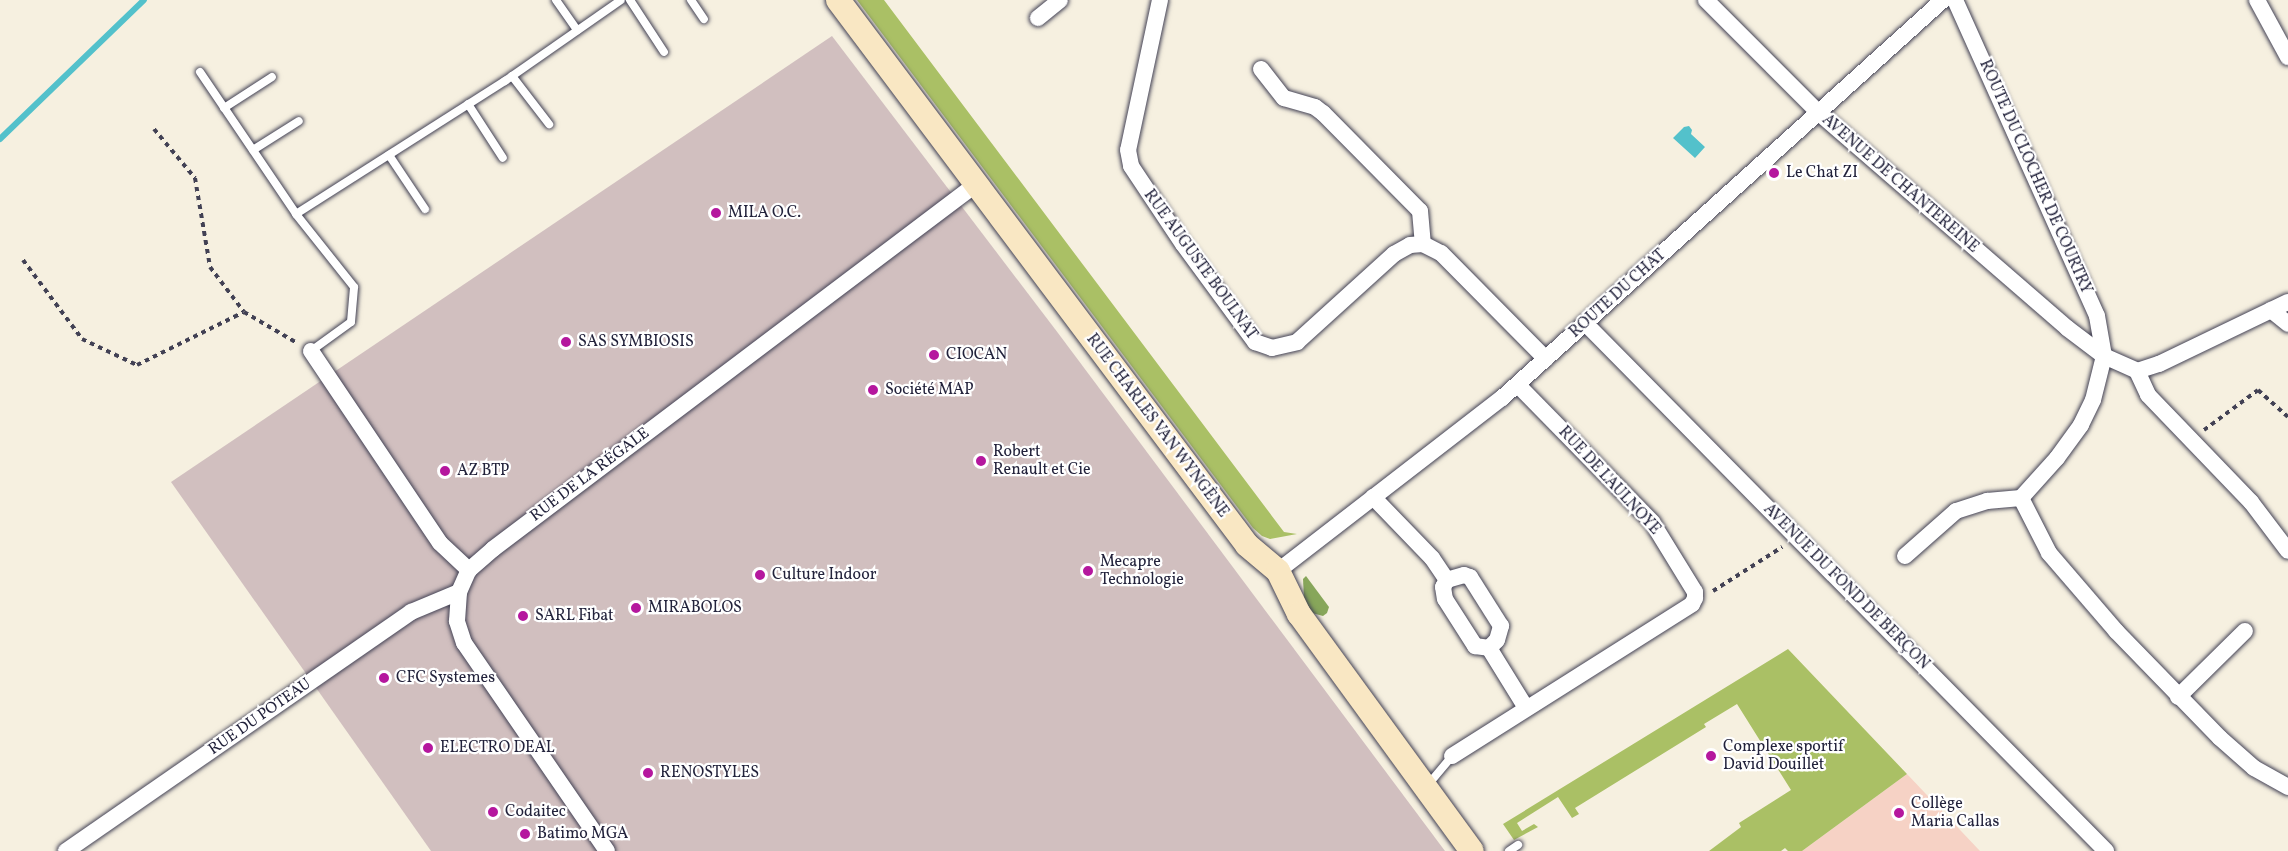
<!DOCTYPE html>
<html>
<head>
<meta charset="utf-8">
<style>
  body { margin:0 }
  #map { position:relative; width:2288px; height:851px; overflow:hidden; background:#f6f0e0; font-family:Vollkorn,serif }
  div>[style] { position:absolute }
  .built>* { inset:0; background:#f6d2c5 }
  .industrial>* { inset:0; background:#d1bfbf }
  .green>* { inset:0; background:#aac065 }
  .forest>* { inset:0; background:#87a65a }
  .water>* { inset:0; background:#53c1cb }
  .stream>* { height:6px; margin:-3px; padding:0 3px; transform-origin:3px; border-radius:3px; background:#53c1cb }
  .path>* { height:4px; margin-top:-2px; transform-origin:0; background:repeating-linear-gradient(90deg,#424154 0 4.5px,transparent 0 9px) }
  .roads { filter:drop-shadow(0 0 2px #424154) drop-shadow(0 0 2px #424154) }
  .lane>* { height:8px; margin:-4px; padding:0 4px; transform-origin:4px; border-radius:4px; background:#fff }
  .street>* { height:16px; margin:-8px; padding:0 8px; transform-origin:8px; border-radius:8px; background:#fff }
  .secondary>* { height:24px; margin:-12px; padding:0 12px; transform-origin:12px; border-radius:12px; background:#f9e7c3 }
  .dots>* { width:16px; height:16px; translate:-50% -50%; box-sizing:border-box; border:3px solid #fff; border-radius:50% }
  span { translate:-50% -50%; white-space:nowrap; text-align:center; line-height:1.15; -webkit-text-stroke:4.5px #fff; paint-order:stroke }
  .poi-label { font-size:16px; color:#22223b }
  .left { translate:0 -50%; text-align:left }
  .street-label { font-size:16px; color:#22223b }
</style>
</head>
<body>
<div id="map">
  <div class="built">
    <div style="clip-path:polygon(1907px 774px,1980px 851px,1802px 851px)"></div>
  </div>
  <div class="industrial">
    <div style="clip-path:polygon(832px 36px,1058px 333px,1445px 851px,431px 851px,171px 482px)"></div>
  </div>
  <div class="green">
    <div style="clip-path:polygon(857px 0,884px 0,1284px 532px,1297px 534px,1270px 539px,1262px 536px,1253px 528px)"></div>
    <div style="clip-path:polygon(1788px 649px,1907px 774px,1802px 851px,1788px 851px,1785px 848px,1781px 851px,1709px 851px,1741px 827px,1739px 823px,1791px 790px,1737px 704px,1704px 724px,1706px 727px,1575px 808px,1579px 814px,1572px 818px,1558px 797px,1517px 823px,1522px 831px,1534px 824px,1538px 827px,1514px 840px,1503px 824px)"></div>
  </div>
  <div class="forest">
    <div style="clip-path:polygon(1306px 576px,1329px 607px,1327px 613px,1323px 616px,1312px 613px,1304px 598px,1303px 579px)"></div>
  </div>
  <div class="water">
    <div style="clip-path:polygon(1689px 126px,1692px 130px,1691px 134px,1705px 147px,1695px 158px,1673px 138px,1684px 127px)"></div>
  </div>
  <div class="stream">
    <div style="left:0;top:139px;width:200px;rotate:-44deg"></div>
  </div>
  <div class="path">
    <div style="left:154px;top:129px;width:64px;rotate:50.1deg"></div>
    <div style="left:195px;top:178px;width:90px;rotate:80.4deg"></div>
    <div style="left:210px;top:267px;width:56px;rotate:52.9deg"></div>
    <div style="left:244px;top:312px;width:61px;rotate:30.3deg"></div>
    <div style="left:23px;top:260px;width:99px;rotate:53.2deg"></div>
    <div style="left:82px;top:339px;width:61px;rotate:25.3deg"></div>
    <div style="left:137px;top:365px;width:119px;rotate:-26.4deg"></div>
    <div style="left:2204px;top:430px;width:67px;rotate:-36.5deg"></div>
    <div style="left:2258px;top:390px;width:40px;rotate:42deg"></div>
    <div style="left:1713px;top:591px;width:82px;rotate:-32.5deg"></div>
  </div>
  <div class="roads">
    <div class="lane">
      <div style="left:556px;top:0;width:37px;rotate:55deg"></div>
      <div style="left:630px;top:0;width:62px;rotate:56.8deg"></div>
      <div style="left:691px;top:0;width:23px;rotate:56deg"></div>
      <div style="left:200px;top:72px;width:171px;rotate:55.9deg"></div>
      <div style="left:512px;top:76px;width:61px;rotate:52.4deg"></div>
      <div style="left:468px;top:104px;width:64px;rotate:57.1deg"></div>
      <div style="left:224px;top:108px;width:57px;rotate:-32.9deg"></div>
      <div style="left:253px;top:150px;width:54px;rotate:-32.2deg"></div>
      <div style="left:389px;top:155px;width:65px;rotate:56.3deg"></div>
      <div style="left:311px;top:351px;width:49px;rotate:-35.9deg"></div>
      <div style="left:351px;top:322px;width:35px;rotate:-85deg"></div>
      <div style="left:354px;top:287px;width:93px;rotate:-128.5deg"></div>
      <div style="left:296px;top:214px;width:248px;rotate:-32.5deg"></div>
      <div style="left:505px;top:81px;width:141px;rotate:-34.9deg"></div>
      <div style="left:1427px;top:786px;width:39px;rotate:-50deg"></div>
      <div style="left:1509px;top:851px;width:11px;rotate:-34deg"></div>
    </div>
    <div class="street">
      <div style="left:1160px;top:0;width:153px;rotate:102deg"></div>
      <div style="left:1128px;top:150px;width:16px;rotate:79deg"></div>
      <div style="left:1131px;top:166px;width:94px;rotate:56.3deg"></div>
      <div style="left:1183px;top:244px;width:122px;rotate:53.7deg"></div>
      <div style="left:1255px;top:342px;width:18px;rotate:19deg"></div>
      <div style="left:1272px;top:348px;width:26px;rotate:-13deg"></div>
      <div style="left:1297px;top:342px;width:131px;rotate:-42.2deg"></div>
      <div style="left:1394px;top:254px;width:18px;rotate:-29deg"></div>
      <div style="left:1410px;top:245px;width:13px;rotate:-4deg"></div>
      <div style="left:1423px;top:244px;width:20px;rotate:27deg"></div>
      <div style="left:1441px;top:253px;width:149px;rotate:45.3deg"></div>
      <div style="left:1706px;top:0;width:160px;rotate:45deg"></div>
      <div style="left:1819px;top:113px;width:328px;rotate:40.9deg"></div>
      <div style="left:2067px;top:328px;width:46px;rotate:37.1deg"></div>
      <div style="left:2104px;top:356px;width:36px;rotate:24deg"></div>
      <div style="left:1955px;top:0;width:346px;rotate:65.8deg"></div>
      <div style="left:2097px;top:316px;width:41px;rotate:80.1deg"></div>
      <div style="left:2104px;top:356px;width:45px;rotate:104deg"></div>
      <div style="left:2093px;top:400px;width:28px;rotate:116deg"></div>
      <div style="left:2081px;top:425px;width:41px;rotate:126deg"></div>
      <div style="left:2057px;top:458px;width:54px;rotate:132deg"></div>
      <div style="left:2021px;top:498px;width:62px;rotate:63deg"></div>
      <div style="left:2049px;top:553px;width:103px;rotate:49.3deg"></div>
      <div style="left:2116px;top:631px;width:149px;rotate:45.8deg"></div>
      <div style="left:2220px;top:738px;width:45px;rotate:41.4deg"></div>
      <div style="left:2254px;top:768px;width:39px;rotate:29deg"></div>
      <div style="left:2257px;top:0;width:65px;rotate:61.5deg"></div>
      <div style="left:1038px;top:18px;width:28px;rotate:-39deg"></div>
      <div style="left:1261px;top:69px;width:37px;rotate:52deg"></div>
      <div style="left:1284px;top:98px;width:32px;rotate:16deg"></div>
      <div style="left:1315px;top:107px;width:10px;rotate:37deg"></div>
      <div style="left:1323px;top:113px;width:138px;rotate:45.3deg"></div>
      <div style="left:1420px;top:211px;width:33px;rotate:85deg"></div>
      <div style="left:2271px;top:310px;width:22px;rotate:39deg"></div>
      <div style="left:1585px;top:323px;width:742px;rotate:45.38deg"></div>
      <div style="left:311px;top:351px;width:231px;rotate:56.1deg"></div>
      <div style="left:440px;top:543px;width:40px;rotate:43deg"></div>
      <div style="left:2137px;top:371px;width:26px;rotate:65deg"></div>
      <div style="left:2148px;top:395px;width:149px;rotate:46.1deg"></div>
      <div style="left:2251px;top:502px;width:61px;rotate:52.9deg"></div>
      <div style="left:2137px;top:371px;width:23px;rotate:-18deg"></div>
      <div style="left:2159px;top:364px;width:143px;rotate:-25.7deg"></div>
      <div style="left:1373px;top:497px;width:85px;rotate:46deg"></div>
      <div style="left:1432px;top:558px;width:27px;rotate:56deg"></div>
      <div style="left:1905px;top:556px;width:68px;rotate:-41.4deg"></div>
      <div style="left:1956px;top:511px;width:33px;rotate:-18deg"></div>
      <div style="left:1987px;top:501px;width:34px;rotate:-5deg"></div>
      <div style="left:1278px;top:571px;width:283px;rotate:-37.7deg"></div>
      <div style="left:1502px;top:398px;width:594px;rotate:-42.07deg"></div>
      <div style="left:1489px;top:648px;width:11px;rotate:-45deg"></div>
      <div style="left:1497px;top:640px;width:15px;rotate:-74deg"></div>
      <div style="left:1501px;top:626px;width:58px;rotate:-122.3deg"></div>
      <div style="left:1470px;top:577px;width:6px;rotate:-162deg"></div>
      <div style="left:1464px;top:575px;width:18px;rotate:164deg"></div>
      <div style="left:1447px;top:580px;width:8px;rotate:120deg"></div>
      <div style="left:1443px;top:587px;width:12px;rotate:81deg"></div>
      <div style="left:1445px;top:599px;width:56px;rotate:57.4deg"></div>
      <div style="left:1475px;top:646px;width:14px;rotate:8deg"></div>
      <div style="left:1489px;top:648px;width:70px;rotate:58.3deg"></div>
      <div style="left:2178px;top:697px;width:94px;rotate:-44.6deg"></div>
      <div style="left:1452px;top:756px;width:284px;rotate:-32.3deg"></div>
      <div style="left:1692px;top:604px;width:7px;rotate:-63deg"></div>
      <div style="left:1695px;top:598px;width:6px;rotate:-90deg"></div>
      <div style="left:1695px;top:592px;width:82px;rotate:-121.6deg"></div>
      <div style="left:1652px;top:522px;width:192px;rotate:-134.4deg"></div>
      <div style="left:66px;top:851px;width:420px;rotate:-34.7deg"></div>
      <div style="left:411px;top:612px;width:52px;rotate:-22.6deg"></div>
      <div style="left:607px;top:851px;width:252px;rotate:-124.5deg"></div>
      <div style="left:464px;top:643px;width:23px;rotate:-108deg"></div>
      <div style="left:457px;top:621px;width:29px;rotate:-86deg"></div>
      <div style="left:459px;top:592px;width:24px;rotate:-66deg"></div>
      <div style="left:469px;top:570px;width:32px;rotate:-41deg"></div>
      <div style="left:493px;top:549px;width:604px;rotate:-37.06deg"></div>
    </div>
    <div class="secondary">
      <div style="left:838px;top:0;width:681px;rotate:53.11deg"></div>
      <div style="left:1247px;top:545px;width:40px;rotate:40deg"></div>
      <div style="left:1278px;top:571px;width:48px;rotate:64deg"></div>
      <div style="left:1299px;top:614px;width:293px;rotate:53.9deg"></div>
    </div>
  </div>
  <div class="dots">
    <div style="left:1774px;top:173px;background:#b5179e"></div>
    <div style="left:716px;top:213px;background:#b5179e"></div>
    <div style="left:566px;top:342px;background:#b5179e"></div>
    <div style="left:934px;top:355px;background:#b5179e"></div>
    <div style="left:873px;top:390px;background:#b5179e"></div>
    <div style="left:981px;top:461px;background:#b5179e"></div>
    <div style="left:445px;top:471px;background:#b5179e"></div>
    <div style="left:1088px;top:571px;background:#b5179e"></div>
    <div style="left:760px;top:575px;background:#b5179e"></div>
    <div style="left:636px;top:608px;background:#b5179e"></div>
    <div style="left:523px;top:616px;background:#b5179e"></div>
    <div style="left:384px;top:678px;background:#b5179e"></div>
    <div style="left:428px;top:748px;background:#b5179e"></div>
    <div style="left:1711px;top:756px;background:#b5179e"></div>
    <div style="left:648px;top:773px;background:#b5179e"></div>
    <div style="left:493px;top:812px;background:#b5179e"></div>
    <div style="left:1899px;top:813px;background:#b5179e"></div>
    <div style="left:525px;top:834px;background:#b5179e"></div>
  </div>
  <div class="poi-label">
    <span class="left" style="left:1786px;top:173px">Le Chat ZI</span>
    <span class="left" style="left:728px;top:213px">MILA O.C.</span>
    <span class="left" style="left:578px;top:342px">SAS SYMBIOSIS</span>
    <span class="left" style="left:946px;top:355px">CIOCAN</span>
    <span class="left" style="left:885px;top:390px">Société MAP</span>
    <span class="left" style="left:993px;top:461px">Robert<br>Renault et Cie</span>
    <span class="left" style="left:457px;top:471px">AZ BTP</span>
    <span class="left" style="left:1100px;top:571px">Mecapre<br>Technologie</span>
    <span class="left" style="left:772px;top:575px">Culture Indoor</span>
    <span class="left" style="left:648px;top:608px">MIRABOLOS</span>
    <span class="left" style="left:535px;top:616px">SARL Fibat</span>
    <span class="left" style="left:396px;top:678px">CFC Systemes</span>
    <span class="left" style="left:1723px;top:756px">Complexe sportif<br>David Douillet</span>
    <span class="left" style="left:440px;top:748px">ELECTRO DEAL</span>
    <span class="left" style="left:660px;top:773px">RENOSTYLES</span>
    <span class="left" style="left:1911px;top:813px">Collège<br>Maria Callas</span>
    <span class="left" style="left:505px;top:812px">Codaitec</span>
    <span class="left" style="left:537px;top:834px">Batimo MGA</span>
  </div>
  <div class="street-label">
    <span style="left:2035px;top:177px;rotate:66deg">ROUTE DU CLOCHER DE COURTRY</span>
    <span style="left:1900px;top:184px;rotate:41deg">AVENUE DE CHANTEREINE</span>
    <span style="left:1200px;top:265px;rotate:54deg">RUE AUGUSTE BOULNAT</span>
    <span style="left:1618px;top:294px;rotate:-42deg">ROUTE DU CHAT</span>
    <span style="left:1157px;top:426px;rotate:53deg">RUE CHARLES VAN WYNGÈNE</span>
    <span style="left:590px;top:475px;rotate:-37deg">RUE DE LA RÉGALE</span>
    <span style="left:1609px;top:481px;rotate:47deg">RUE DE L'AULNOYE</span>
    <span style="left:1846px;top:587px;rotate:45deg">AVENUE DU FOND DE BERÇON</span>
    <span style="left:260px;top:717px;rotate:-35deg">RUE DU POTEAU</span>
  </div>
</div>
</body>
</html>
